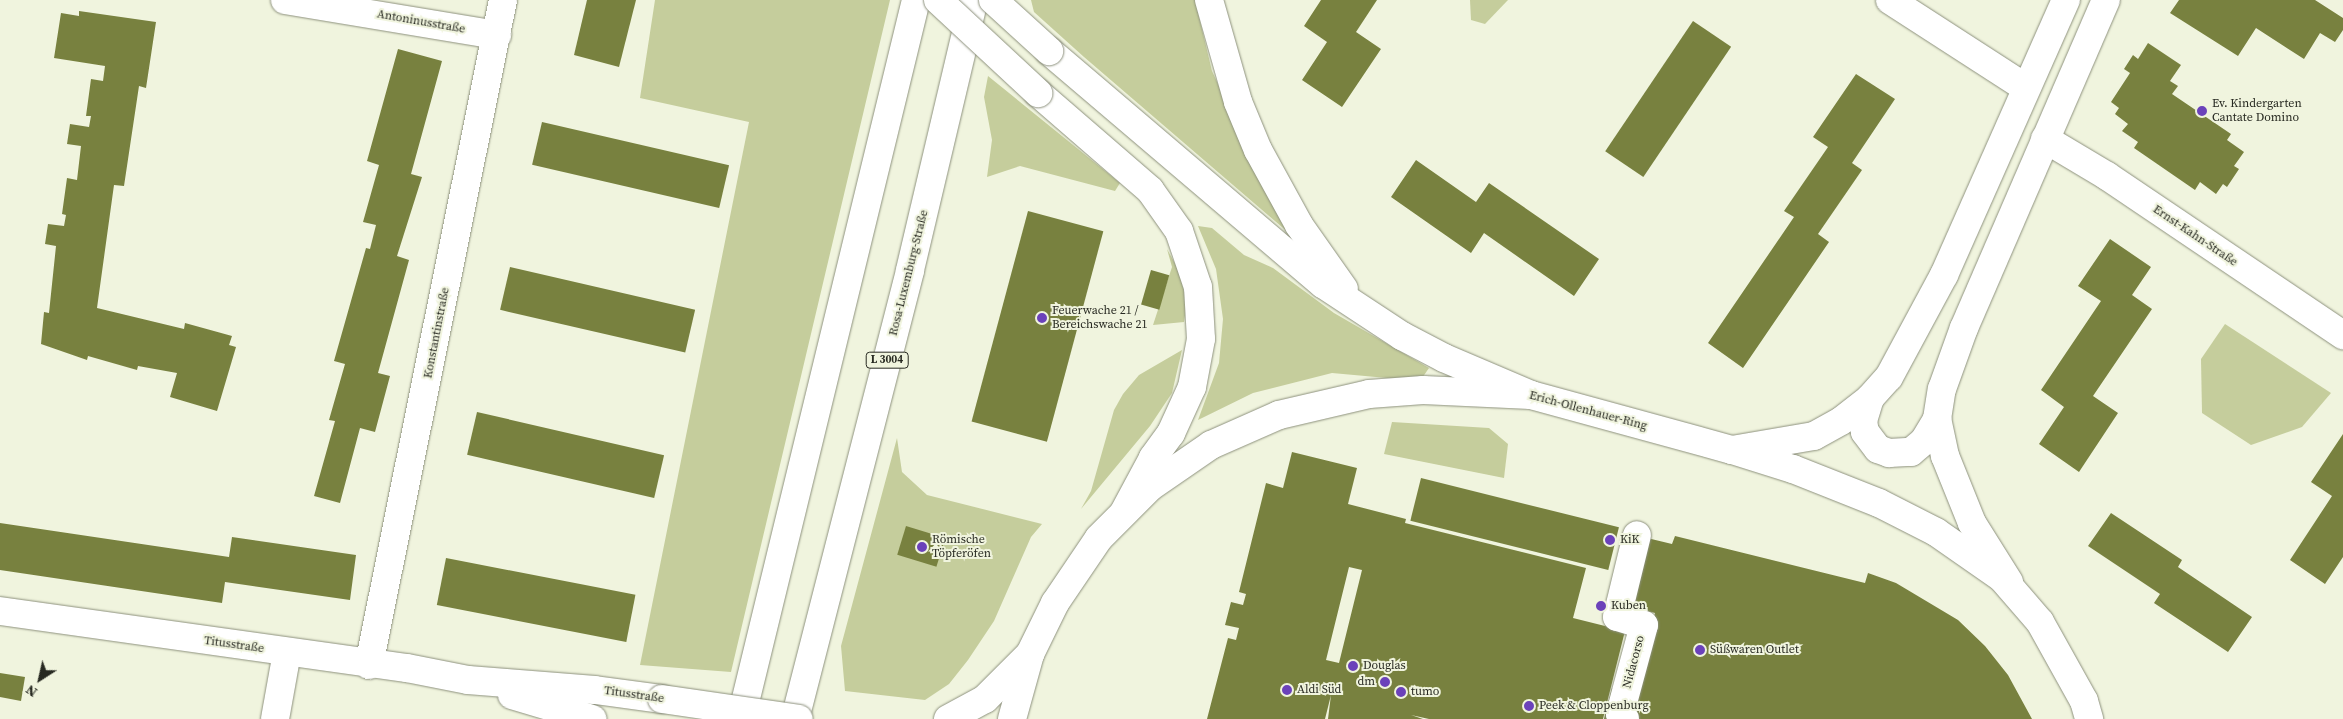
<!DOCTYPE html>
<html>
<head>
<meta charset="utf-8">
<style>
  body { margin:0 }
  #map { position:relative; width:2343px; height:719px; overflow:hidden; background:#f0f4de; font-family:"Source Serif 4",serif }
  div>[style] { position:absolute }
  .green>* { inset:0; background:#c5cd9c }
  .building>* { inset:0; background:#78813f; transform-origin:0 0 }
  .roads { filter:drop-shadow(0 0 1px #8d917d) drop-shadow(0 0 1px #8d917d) }
  .minor>* { height:28px; margin:-14px; padding:0 14px; transform-origin:14px; border-radius:14px; background:#fff }
  .major>* { height:28px; margin:-14px; padding:0 14px; transform-origin:14px; border-radius:14px; background:#fff }
  .highway>* { height:28px; margin:-14px; padding:0 14px; transform-origin:14px; border-radius:14px; background:#fff }
  .bridges { filter:drop-shadow(0 0 1px #8d917d) drop-shadow(0 0 1px #8d917d) }
  .minor-bridge>* { height:28px; margin:-14px; padding:0 14px; transform-origin:14px; border-radius:14px; background:#fff }
  .highway-bridge>* { height:28px; margin:-14px; padding:0 14px; transform-origin:14px; border-radius:14px; background:#fff }
  .dots>* { width:14px; height:14px; translate:-50% -50%; box-sizing:border-box; border:2px solid #f0f4de; border-radius:50% }
  span { translate:-50% -50%; white-space:nowrap; text-align:center; line-height:1.15; -webkit-text-stroke:4px #f0f4de; paint-order:stroke }
  .shield-label span { padding:1px 4px; background:#f0f4de; border:1px solid; border-radius:4px; -webkit-text-stroke-width:0 }
  .shield-label { font-size:11px; color:#272921; font-weight:700 }
  .street-label { font-size:12px; color:#272921 }
  .poi-label { font-size:12px; color:#272921 }
  .left { translate:0 -50%; text-align:left }
  .right { translate:-100% -50%; text-align:right }
  .north { position:absolute; left:15px; top:654px; width:50px; height:50px; -webkit-text-stroke:4px #f0f4de; paint-order:stroke; rotate:215deg; font-size:14px; font-weight:700; line-height:20px; text-align:center; color:#272921 }
  .north::after { content:''; display:block; margin:auto; width:18px; height:22px; background:#272921; clip-path:polygon(50% 0,100% 100%,50% 72%,0 100%) }
</style>
</head>
<body>
<div id="map">
  <div class="green">
    <div style="clip-path:polygon(655px 0,890px 0,731px 672px,640px 665px,749px 122px,640px 98px)"></div>
    <div style="clip-path:polygon(1031px 0,1195px 0,1212px 71px,1254px 163px,1304px 246px,1084px 57px,1034px 12px)"></div>
    <div style="clip-path:polygon(1470px 0,1508px 0,1485px 24px,1471px 20px)"></div>
    <div style="clip-path:polygon(988px 76px,1120px 183px,1115px 191px,1020px 166px,987px 177px,992px 140px,984px 97px)"></div>
    <div style="clip-path:polygon(1198px 226px,1212px 228px,1244px 255px,1273px 268px,1334px 313px,1429px 368px,1420px 381px,1332px 373px,1253px 393px,1198px 420px,1219px 363px,1223px 319px,1216px 269px)"></div>
    <div style="clip-path:polygon(1167px 249px,1178px 269px,1187px 302px,1184px 322px,1153px 325px,1172px 267px)"></div>
    <div style="clip-path:polygon(2225px 324px,2331px 393px,2302px 427px,2251px 445px,2202px 413px,2201px 359px)"></div>
    <div style="clip-path:polygon(1182px 350px,1172px 393px,1150px 426px,1081px 509px,1091px 491px,1114px 410px,1123px 394px,1139px 375px)"></div>
    <div style="clip-path:polygon(1392px 422px,1489px 428px,1508px 444px,1504px 478px,1384px 454px)"></div>
    <div style="clip-path:polygon(897px 438px,902px 472px,927px 495px,1042px 524px,1031px 537px,994px 621px,968px 660px,949px 684px,925px 700px,845px 691px,841px 646px)"></div>
  </div>
  <div class="building">
    <div style="clip-path:polygon(587px 0,636px 0,619px 67px,574px 55px)"></div>
    <div style="clip-path:polygon(1321px 0,1377px 0,1356px 32px,1381px 49px,1342px 107px,1302px 80px,1327px 42px,1304px 26px)"></div>
    <div style="clip-path:polygon(2179px 0,2315px 0,2343px 18px,2343px 30px,2335px 42px,2320px 33px,2304px 59px,2256px 28px,2238px 56px,2170px 13px)"></div>
    <div style="clip-path:polygon(79px 11px,156px 22px,146px 88px,139px 86px,124px 186px,114px 185px,97px 308px,184px 329px,185px 323px,232px 336px,229px 345px,236px 347px,217px 411px,170px 397px,177px 373px,138px 366px,137px 370px,88px 356px,87px 360px,41px 344px,44px 312px,49px 313px,56px 246px,45px 244px,48px 224px,64px 226px,66px 215px,62px 214px,67px 178px,77px 180px,81px 146px,67px 144px,70px 124px,89px 127px,91px 116px,86px 116px,91px 79px,103px 81px,105px 66px,54px 58px,61px 13px,79px 16px)"></div>
    <div style="left:1693px;top:21px;width:46px;height:157px;rotate:34deg"></div>
    <div style="clip-path:polygon(2148px 43px,2181px 65px,2170px 81px,2178px 86px,2172px 94px,2231px 134px,2227px 140px,2244px 152px,2234px 166px,2239px 169px,2227px 187px,2223px 184px,2216px 194px,2200px 182px,2195px 190px,2134px 148px,2138px 142px,2122px 131px,2128px 124px,2115px 114px,2119px 108px,2111px 102px,2130px 73px,2124px 69px,2133px 55px,2138px 59px)"></div>
    <div style="clip-path:polygon(398px 49px,442px 61px,411px 174px,422px 177px,397px 256px,409px 260px,378px 373px,390px 376px,375px 432px,360px 428px,340px 503px,314px 496px,335px 421px,329px 420px,345px 364px,334px 361px,366px 248px,370px 249px,376px 225px,363px 222px,379px 165px,367px 161px)"></div>
    <div style="clip-path:polygon(1856px 74px,1895px 99px,1852px 163px,1862px 170px,1818px 234px,1829px 242px,1743px 368px,1708px 343px,1794px 217px,1784px 211px,1828px 147px,1813px 137px)"></div>
    <div style="left:542px;top:122px;width:192px;height:44px;rotate:13deg"></div>
    <div style="clip-path:polygon(1416px 160px,1476px 202px,1489px 183px,1599px 259px,1574px 296px,1484px 233px,1471px 253px,1391px 197px)"></div>
    <div style="left:1028px;top:211px;width:78px;height:218px;rotate:15deg"></div>
    <div style="clip-path:polygon(2110px 239px,2151px 267px,2132px 295px,2152px 309px,2093px 396px,2118px 413px,2079px 472px,2039px 444px,2064px 407px,2041px 390px,2101px 301px,2078px 286px)"></div>
    <div style="left:510px;top:267px;width:190px;height:44px;rotate:13deg"></div>
    <div style="left:1151px;top:270px;width:19px;height:36px;rotate:16deg"></div>
    <div style="left:477px;top:412px;width:192px;height:44px;rotate:13deg"></div>
    <div style="clip-path:polygon(2343px 434px,2343px 557px,2325px 584px,2290px 560px,2332px 496px,2311px 482px)"></div>
    <div style="clip-path:polygon(evenodd,1292px 452px,1357px 468px,1348px 504px,1406px 519px,1405px 523px,1586px 568px,1573px 618px,1625px 631px,1603px 719px,1429px 719px,1411px 715px,1423px 719px,1328px 719px,1331px 695px,1325px 719px,1207px 719px,1228px 638px,1236px 640px,1239px 628px,1225px 625px,1231px 602px,1243px 605px,1246px 594px,1239px 592px,1266px 483px,1283px 488px,1292px 452px,1349px 567px,1362px 570px,1339px 663px,1326px 660px,1349px 567px)"></div>
    <div style="left:1421px;top:478px;width:204px;height:44px;rotate:14deg"></div>
    <div style="clip-path:polygon(2111px 513px,2182px 560px,2178px 567px,2252px 617px,2228px 652px,2154px 603px,2160px 594px,2088px 546px)"></div>
    <div style="clip-path:polygon(0 523px,229px 557px,232px 537px,356px 555px,350px 600px,225px 582px,222px 603px,0 570px)"></div>
    <div style="left:906px;top:526px;width:41px;height:30px;rotate:17deg"></div>
    <div style="clip-path:polygon(1675px 536px,1865px 583px,1868px 573px,1896px 583px,1958px 620px,1985px 646px,2008px 675px,2032px 719px,1604px 719px,1612px 688px,1634px 694px,1655px 613px,1625px 606px,1643px 537px,1672px 544px)"></div>
    <div style="left:446px;top:558px;width:193px;height:48px;rotate:11deg"></div>
    <div style="clip-path:polygon(0 673px,25px 677px,21px 701px,0 697px)"></div>
  </div>
  <div class="roads">
    <div class="minor">
      <div style="left:285px;top:0;width:215px;rotate:9.4deg"></div>
      <div style="left:1890px;top:0;width:162px;rotate:32.9deg"></div>
      <div style="left:2045px;top:139px;width:72px;rotate:30.8deg"></div>
      <div style="left:2107px;top:176px;width:285px;rotate:34deg"></div>
      <div style="left:1870px;top:398px;width:24px;rotate:107deg"></div>
      <div style="left:1863px;top:421px;width:11px;rotate:80deg"></div>
      <div style="left:1865px;top:432px;width:21px;rotate:53deg"></div>
      <div style="left:1878px;top:449px;width:12px;rotate:20deg"></div>
      <div style="left:1889px;top:453px;width:22px;rotate:-3deg"></div>
      <div style="left:1911px;top:452px;width:17px;rotate:-40deg"></div>
      <div style="left:1924px;top:441px;width:26px;rotate:-59deg"></div>
      <div style="left:1732px;top:450px;width:83px;rotate:-9.7deg"></div>
      <div style="left:1814px;top:436px;width:31px;rotate:-29deg"></div>
      <div style="left:1841px;top:421px;width:37px;rotate:-38deg"></div>
      <div style="left:1870px;top:398px;width:28px;rotate:-48deg"></div>
      <div style="left:1889px;top:377px;width:116px;rotate:-61.7deg"></div>
      <div style="left:1944px;top:275px;width:301px;rotate:-66.1deg"></div>
      <div style="left:2009px;top:582px;width:70px;rotate:-122.1deg"></div>
      <div style="left:1972px;top:523px;width:72px;rotate:-111.9deg"></div>
      <div style="left:1945px;top:456px;width:38px;rotate:-102deg"></div>
      <div style="left:1937px;top:419px;width:30px;rotate:-81deg"></div>
      <div style="left:1942px;top:389px;width:65px;rotate:-70.2deg"></div>
      <div style="left:1964px;top:328px;width:357px;rotate:-66.6deg"></div>
      <div style="left:0;top:611px;width:411px;rotate:8deg"></div>
      <div style="left:407px;top:668px;width:62px;rotate:11.1deg"></div>
      <div style="left:468px;top:680px;width:127px;rotate:4.5deg"></div>
      <div style="left:595px;top:690px;width:68px;rotate:7.7deg"></div>
      <div style="left:369px;top:665px;width:678px;rotate:-78.61deg"></div>
      <div style="left:512px;top:695px;width:84px;rotate:16.7deg"></div>
      <div style="left:275px;top:719px;width:68px;rotate:-79.8deg"></div>
      <div style="left:948px;top:719px;width:42px;rotate:-28.4deg"></div>
      <div style="left:985px;top:699px;width:64px;rotate:-45deg"></div>
      <div style="left:1625px;top:719px;width:7px;rotate:-135deg"></div>
      <div style="left:1620px;top:714px;width:92px;rotate:-74.9deg"></div>
      <div style="left:1644px;top:625px;width:28px;rotate:-163deg"></div>
      <div style="left:1617px;top:617px;width:84px;rotate:-76.3deg"></div>
    </div>
    <div class="major">
      <div style="left:1012px;top:719px;width:67px;rotate:-74.5deg"></div>
      <div style="left:1030px;top:654px;width:57px;rotate:-63.9deg"></div>
      <div style="left:1055px;top:603px;width:78px;rotate:-55.9deg"></div>
      <div style="left:1099px;top:538px;width:72px;rotate:-45deg"></div>
      <div style="left:1150px;top:487px;width:74px;rotate:-34.5deg"></div>
      <div style="left:1211px;top:445px;width:74px;rotate:-23.8deg"></div>
      <div style="left:1279px;top:415px;width:92px;rotate:-13.1deg"></div>
      <div style="left:1369px;top:394px;width:54px;rotate:-4.2deg"></div>
      <div style="left:1423px;top:390px;width:108px;rotate:2.7deg"></div>
      <div style="left:1531px;top:395px;width:208px;rotate:15.3deg"></div>
      <div style="left:1732px;top:450px;width:64px;rotate:17.3deg"></div>
      <div style="left:1793px;top:469px;width:92px;rotate:21.6deg"></div>
      <div style="left:1879px;top:503px;width:64px;rotate:27deg"></div>
      <div style="left:1936px;top:532px;width:80px;rotate:34.9deg"></div>
      <div style="left:2002px;top:578px;width:58px;rotate:49.2deg"></div>
      <div style="left:2040px;top:622px;width:90px;rotate:60.9deg"></div>
      <div style="left:2084px;top:701px;width:19px;rotate:74deg"></div>
    </div>
    <div class="highway">
      <div style="left:1209px;top:0;width:106px;rotate:74.1deg"></div>
      <div style="left:1238px;top:102px;width:52px;rotate:67.4deg"></div>
      <div style="left:1258px;top:150px;width:85px;rotate:61.3deg"></div>
      <div style="left:1299px;top:225px;width:78px;rotate:54.9deg"></div>
      <div style="left:1049px;top:51px;width:360px;rotate:40.4deg"></div>
      <div style="left:1323px;top:284px;width:95px;rotate:33.4deg"></div>
      <div style="left:1402px;top:336px;width:47px;rotate:27.6deg"></div>
      <div style="left:1444px;top:358px;width:95px;rotate:23deg"></div>
      <div style="left:1038px;top:93px;width:148px;rotate:40.9deg"></div>
      <div style="left:1150px;top:190px;width:50px;rotate:54.7deg"></div>
      <div style="left:1179px;top:231px;width:59px;rotate:71.3deg"></div>
      <div style="left:1198px;top:287px;width:52px;rotate:86.7deg"></div>
      <div style="left:1201px;top:339px;width:49px;rotate:100.6deg"></div>
      <div style="left:1192px;top:387px;width:51px;rotate:114.5deg"></div>
      <div style="left:1171px;top:433px;width:31px;rotate:126deg"></div>
      <div style="left:1153px;top:458px;width:61px;rotate:118.2deg"></div>
      <div style="left:741px;top:719px;width:740px;rotate:-76.32deg"></div>
      <div style="left:795px;top:719px;width:463px;rotate:-75.6deg"></div>
      <div style="left:910px;top:270px;width:277px;rotate:-76.7deg"></div>
    </div>
  </div>
  <div class="bridges">
    <div class="minor-bridge">
      <div style="left:662px;top:699px;width:138px;rotate:8.3deg"></div>
    </div>
    <div class="highway-bridge">
      <div style="left:938px;top:0;width:137px;rotate:42.9deg"></div>
      <div style="left:993px;top:0;width:76px;rotate:42.3deg"></div>
    </div>
  </div>
  <div class="dots">
    <div style="left:2202px;top:111px;background:#6b42ba"></div>
    <div style="left:1042px;top:318px;background:#6b42ba"></div>
    <div style="left:1610px;top:540px;background:#6b42ba"></div>
    <div style="left:922px;top:547px;background:#6b42ba"></div>
    <div style="left:1601px;top:606px;background:#6b42ba"></div>
    <div style="left:1700px;top:650px;background:#6b42ba"></div>
    <div style="left:1353px;top:666px;background:#6b42ba"></div>
    <div style="left:1385px;top:682px;background:#6b42ba"></div>
    <div style="left:1287px;top:690px;background:#6b42ba"></div>
    <div style="left:1401px;top:692px;background:#6b42ba"></div>
    <div style="left:1529px;top:706px;background:#6b42ba"></div>
  </div>
  <div class="shield-label">
    <span style="left:887px;top:360px">L 3004</span>
  </div>
  <div class="street-label">
    <span style="left:421px;top:22px;rotate:10deg">Antoninusstraße</span>
    <span style="left:2195px;top:236px;rotate:34deg">Ernst-Kahn-Straße</span>
    <span style="left:909px;top:273px;rotate:-76deg">Rosa-Luxemburg-Straße</span>
    <span style="left:437px;top:333px;rotate:-79deg">Konstantinstraße</span>
    <span style="left:1588px;top:411px;rotate:15deg">Erich-Ollenhauer-Ring</span>
    <span style="left:234px;top:645px;rotate:8deg">Titusstraße</span>
    <span style="left:1634px;top:662px;rotate:-75deg">Nidacorso</span>
    <span style="left:634px;top:695px;rotate:8deg">Titusstraße</span>
  </div>
  <div class="poi-label">
    <span class="left" style="left:2212px;top:111px">Ev. Kindergarten<br>Cantate Domino</span>
    <span class="left" style="left:1052px;top:318px">Feuerwache 21 /<br>Bereichswache 21</span>
    <span class="left" style="left:932px;top:547px">Römische<br>Töpferöfen</span>
    <span class="left" style="left:1620px;top:540px">KiK</span>
    <span class="left" style="left:1611px;top:606px">Kuben</span>
    <span class="left" style="left:1710px;top:650px">Süßwaren Outlet</span>
    <span class="left" style="left:1363px;top:666px">Douglas</span>
    <span class="right" style="left:1375px;top:682px">dm</span>
    <span class="left" style="left:1297px;top:690px">Aldi Süd</span>
    <span class="left" style="left:1411px;top:692px">tumo</span>
    <span class="left" style="left:1539px;top:706px">Peek &amp; Cloppenburg</span>
  </div>
  <div class="north">N</div>
</div>
</body>
</html>
